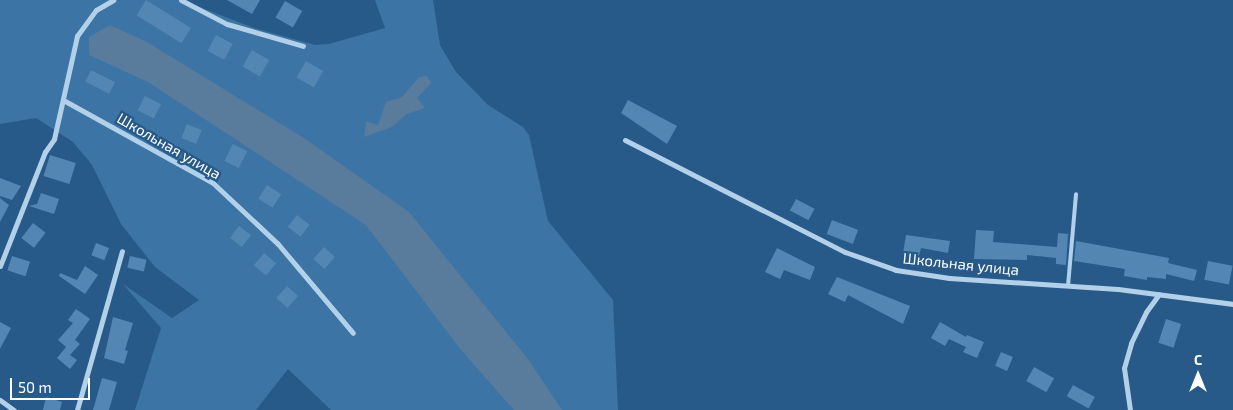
<!DOCTYPE html>
<html>
<head>
<meta charset="utf-8">
<style>
  body { margin:0 }
  #map { position:relative; width:1233px; height:410px; overflow:hidden; background:#275a89; font-family:"Exo 2",sans-serif }
  div>[style] { position:absolute }
  .green>* { inset:0; background:#3b74a5 }
  .water>* { inset:0; background:#597c9c }
  .building>* { inset:0; background:#5386b2; transform-origin:0 0 }
  .lane>* { height:4px; margin:-2px; padding:0 2px; transform-origin:2px; border-radius:2px; background:#b3d0e9 }
  .street>* { height:5px; margin:-2.5px; padding:0 2.5px; transform-origin:2.5px; border-radius:2.5px; background:#b3d0e9 }
  span { translate:-50% -50%; white-space:nowrap; text-align:center; line-height:1.15; -webkit-text-stroke:4.5px #275a89; paint-order:stroke }
  .street-label { font-size:15px; color:#fff }
  .north { position:absolute; left:1173px; top:350px; width:50px; height:50px; -webkit-text-stroke:4px #275a89; paint-order:stroke; rotate:0deg; font-size:14px; font-weight:700; line-height:20px; text-align:center; color:#fff }
  .north::after { content:''; display:block; margin:auto; width:18px; height:22px; background:#fff; clip-path:polygon(50% 0,100% 100%,50% 72%,0 100%) }
  .scale { position:absolute; left:10px; top:378px; width:80px; height:22px; box-sizing:border-box; border:2px solid #fff; border-top:0; padding-left:6px; font-size:15px; line-height:18px; white-space:nowrap; color:#fff; -webkit-text-stroke:4px #275a89; paint-order:stroke }
</style>
</head>
<body>
<div id="map">
  <div class="green">
    <div style="clip-path:polygon(0 0,181px 0,254px 28px,315px 45px,329px 44px,385px 28px,375px 0,433px 0,440px 45px,456px 72px,488px 105px,523px 127px,529px 135px,548px 221px,613px 300px,618px 410px,331px 410px,288px 369px,256px 410px,135px 410px,161px 328px,123px 284px,172px 318px,199px 300px,155px 267px,121px 224px,92px 165px,73px 142px,36px 118px,0 124px)"></div>
  </div>
  <div class="water">
    <div style="clip-path:polygon(110px 25px,147px 42px,304px 138px,409px 212px,528px 359px,562px 410px,514px 410px,461px 350px,366px 225px,148px 82px,89px 55px,89px 37px)"></div>
    <div style="clip-path:polygon(427px 76px,431px 83px,417px 98px,425px 108px,407px 114px,392px 127px,364px 137px,366px 121px,378px 125px,386px 102px,402px 97px,419px 77px)"></div>
  </div>
  <div class="building">
    <div style="left:146px;top:0;width:53px;height:18px;rotate:32deg"></div>
    <div style="clip-path:polygon(227px 0,260px 0,252px 14px)"></div>
    <div style="left:285px;top:1px;width:20px;height:19px;rotate:30deg"></div>
    <div style="left:216px;top:35px;width:19px;height:18px;rotate:28deg"></div>
    <div style="left:252px;top:50px;width:20px;height:19px;rotate:30deg"></div>
    <div style="left:306px;top:61px;width:20px;height:19px;rotate:30deg"></div>
    <div style="left:91px;top:70px;width:27px;height:13px;rotate:27deg"></div>
    <div style="left:145px;top:96px;width:18px;height:16px;rotate:27deg"></div>
    <div style="clip-path:polygon(628px 100px,677px 126px,667px 144px,621px 113px)"></div>
    <div style="left:187px;top:124px;width:16px;height:15px;rotate:22deg"></div>
    <div style="left:233px;top:144px;width:16px;height:19px;rotate:27deg"></div>
    <div style="left:50px;top:155px;width:27px;height:22px;rotate:17deg"></div>
    <div style="clip-path:polygon(0 178px,21px 186px,12px 200px,0 196px)"></div>
    <div style="left:267px;top:185px;width:17px;height:16px;rotate:33deg"></div>
    <div style="clip-path:polygon(41px 193px,59px 199px,54px 214px,29px 206px,37px 204px)"></div>
    <div style="clip-path:polygon(0 198px,9px 205px,0 222px)"></div>
    <div style="left:796px;top:199px;width:21px;height:13px;rotate:28deg"></div>
    <div style="left:297px;top:215px;width:16px;height:15px;rotate:38deg"></div>
    <div style="left:832px;top:220px;width:28px;height:15px;rotate:21deg"></div>
    <div style="left:33px;top:223px;width:16px;height:19px;rotate:38deg"></div>
    <div style="left:239px;top:226px;width:15px;height:15px;rotate:37deg"></div>
    <div style="clip-path:polygon(976px 230px,994px 231px,993px 242px,1057px 247px,1058px 233px,1068px 234px,1066px 265px,1056px 264px,1056px 258px,1027px 255px,1027px 260px,974px 259px)"></div>
    <div style="clip-path:polygon(906px 235px,950px 241px,948px 253px,921px 248px,919px 256px,903px 253px)"></div>
    <div style="clip-path:polygon(1076px 241px,1169px 258px,1168px 263px,1197px 270px,1194px 281px,1166px 274px,1166px 279px,1147px 277px,1147px 280px,1124px 276px,1125px 269px,1074px 261px)"></div>
    <div style="left:96px;top:243px;width:14px;height:13px;rotate:21deg"></div>
    <div style="left:324px;top:247px;width:15px;height:16px;rotate:42deg"></div>
    <div style="clip-path:polygon(777px 248px,815px 267px,810px 280px,784px 270px,780px 279px,765px 272px)"></div>
    <div style="left:264px;top:253px;width:16px;height:16px;rotate:40deg"></div>
    <div style="left:12px;top:256px;width:19px;height:15px;rotate:18deg"></div>
    <div style="left:130px;top:256px;width:17px;height:12px;rotate:13deg"></div>
    <div style="left:1208px;top:261px;width:25px;height:19px;rotate:11deg"></div>
    <div style="clip-path:polygon(85px 266px,98px 275px,85px 294px,59px 276px,60px 273px,77px 280px)"></div>
    <div style="clip-path:polygon(837px 277px,910px 306px,903px 324px,848px 295px,845px 302px,828px 294px)"></div>
    <div style="left:287px;top:286px;width:15px;height:16px;rotate:42deg"></div>
    <div style="clip-path:polygon(76px 309px,90px 319px,75px 340px,80px 344px,70px 355px,77px 360px,70px 369px,57px 358px,66px 347px,58px 340px,73px 323px,68px 320px)"></div>
    <div style="clip-path:polygon(113px 317px,133px 323px,125px 350px,128px 351px,124px 364px,104px 358px)"></div>
    <div style="left:1166px;top:319px;width:16px;height:25px;rotate:18deg"></div>
    <div style="clip-path:polygon(0 322px,11px 328px,0 349px)"></div>
    <div style="clip-path:polygon(940px 322px,966px 337px,967px 335px,984px 342px,977px 358px,963px 352px,966px 347px,949px 339px,945px 346px,931px 338px)"></div>
    <div style="left:1001px;top:352px;width:13px;height:15px;rotate:23deg"></div>
    <div style="left:1034px;top:367px;width:23px;height:16px;rotate:29deg"></div>
    <div style="clip-path:polygon(102px 378px,117px 382px,109px 410px,93px 410px)"></div>
    <div style="left:1073px;top:385px;width:25px;height:13px;rotate:29deg"></div>
    <div style="clip-path:polygon(46px 397px,62px 402px,60px 410px,43px 410px)"></div>
  </div>
  <div class="lane">
    <div style="left:1068px;top:286px;width:92px;rotate:-85deg"></div>
  </div>
  <div class="street">
    <div style="left:181px;top:0;width:52px;rotate:27.6deg"></div>
    <div style="left:227px;top:24px;width:79px;rotate:16.1deg"></div>
    <div style="left:65px;top:101px;width:169px;rotate:29deg"></div>
    <div style="left:213px;top:183px;width:89px;rotate:43.2deg"></div>
    <div style="left:278px;top:244px;width:116px;rotate:49.9deg"></div>
    <div style="left:625px;top:140px;width:247px;rotate:27deg"></div>
    <div style="left:845px;top:252px;width:54px;rotate:19.4deg"></div>
    <div style="left:896px;top:270px;width:54px;rotate:8.6deg"></div>
    <div style="left:949px;top:278px;width:169px;rotate:3.7deg"></div>
    <div style="left:1118px;top:289px;width:116px;rotate:7.4deg"></div>
    <div style="left:0;top:266px;width:123px;rotate:-68.5deg"></div>
    <div style="left:45px;top:152px;width:16px;rotate:-55deg"></div>
    <div style="left:54px;top:139px;width:106px;rotate:-77.4deg"></div>
    <div style="left:77px;top:36px;width:32px;rotate:-54deg"></div>
    <div style="left:96px;top:10px;width:20px;rotate:-30deg"></div>
    <div style="left:0;top:400px;width:17px;rotate:36deg"></div>
    <div style="left:77px;top:410px;width:165px;rotate:-74.2deg"></div>
    <div style="left:1130px;top:410px;width:42px;rotate:-98.1deg"></div>
    <div style="left:1124px;top:368px;width:26px;rotate:-74deg"></div>
    <div style="left:1131px;top:343px;width:34px;rotate:-64deg"></div>
    <div style="left:1146px;top:312px;width:22px;rotate:-54deg"></div>
  </div>
  <div class="street-label">
    <span style="left:169px;top:146px;rotate:30deg">Школьная улица</span>
    <span style="left:961px;top:264px;rotate:6deg">Школьная улица</span>
  </div>
  <div class="north">С</div>
  <div class="scale">50 m</div>
</div>
</body>
</html>
